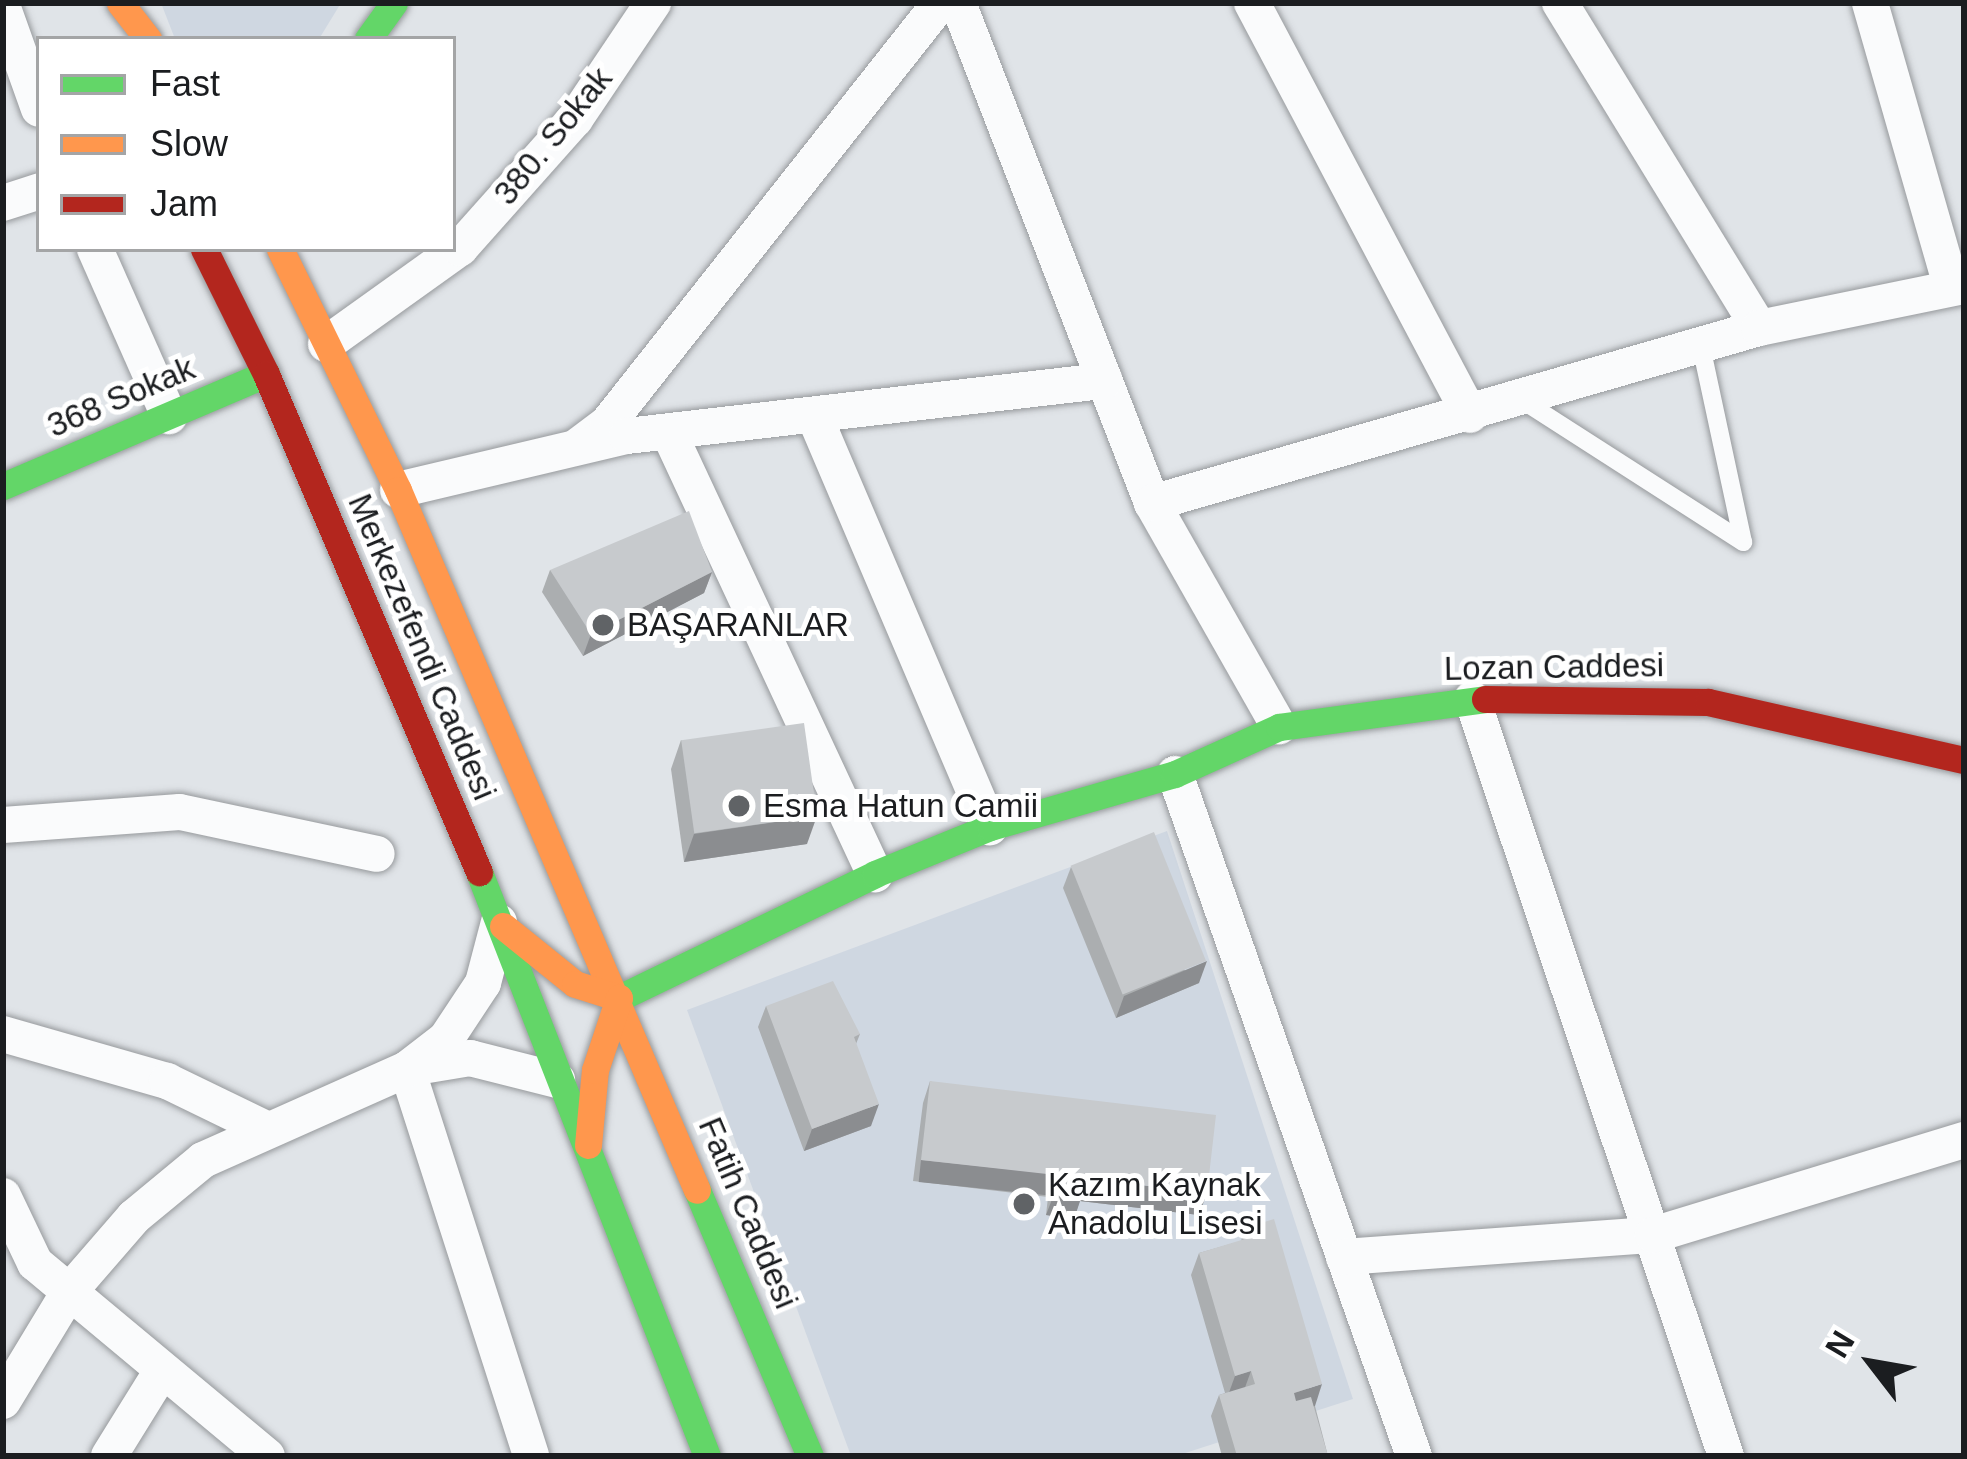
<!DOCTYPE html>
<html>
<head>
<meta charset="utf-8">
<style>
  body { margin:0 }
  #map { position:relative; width:1967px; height:1459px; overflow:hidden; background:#e0e4e8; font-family:Helvetica,sans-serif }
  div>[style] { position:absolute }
  .built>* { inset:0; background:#cfd7e1 }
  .roads { filter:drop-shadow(0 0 3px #979a9d) drop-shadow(0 0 3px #979a9d) }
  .lane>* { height:18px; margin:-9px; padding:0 9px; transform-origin:9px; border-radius:9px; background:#fafbfc }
  .street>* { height:36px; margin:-18px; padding:0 18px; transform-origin:18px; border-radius:18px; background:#fafbfc }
  .fast>* { height:27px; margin:-13.5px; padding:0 13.5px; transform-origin:13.5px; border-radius:13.5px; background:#63d668 }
  .slow>* { height:27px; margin:-13.5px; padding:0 13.5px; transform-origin:13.5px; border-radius:13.5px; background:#ff974d }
  .jam>* { height:27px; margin:-13.5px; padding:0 13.5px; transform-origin:13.5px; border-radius:13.5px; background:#b3261e }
  .wall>* { inset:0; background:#abaeb0 }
  .shaded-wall>* { inset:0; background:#8b8d90; transform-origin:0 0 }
  .building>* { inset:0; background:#c7cacd; transform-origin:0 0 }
  .dots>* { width:33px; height:33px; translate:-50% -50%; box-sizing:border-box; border:6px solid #fff; border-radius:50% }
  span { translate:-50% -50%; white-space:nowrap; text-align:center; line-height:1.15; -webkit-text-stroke:10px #fff; paint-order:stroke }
  .street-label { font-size:33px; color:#1b1d20 }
  .poi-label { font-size:33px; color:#1b1d20 }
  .left { translate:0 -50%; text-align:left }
  .frame { position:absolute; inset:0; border:6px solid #1b1d20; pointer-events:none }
  .legend { position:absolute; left:36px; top:36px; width:420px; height:216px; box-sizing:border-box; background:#fff; border:3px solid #a4a5a6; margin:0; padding:15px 21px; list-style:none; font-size:36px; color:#1b1d20 }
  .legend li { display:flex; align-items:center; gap:24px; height:60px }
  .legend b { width:60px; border:3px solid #a4a5a6 }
  .north { position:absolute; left:1811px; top:1303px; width:120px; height:120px; -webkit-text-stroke:9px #fff; paint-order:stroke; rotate:301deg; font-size:33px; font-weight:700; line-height:48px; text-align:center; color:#1b1d20 }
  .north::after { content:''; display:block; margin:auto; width:42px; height:54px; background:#1b1d20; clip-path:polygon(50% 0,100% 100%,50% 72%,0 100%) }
</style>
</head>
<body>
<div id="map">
  <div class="built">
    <div style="clip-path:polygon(161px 3px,341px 3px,319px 39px,175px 39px)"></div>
    <div style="clip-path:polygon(1167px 831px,1353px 1399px,1176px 1456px,851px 1456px,687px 1010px)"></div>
  </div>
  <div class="roads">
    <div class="lane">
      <div style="left:1701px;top:346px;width:200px;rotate:77.9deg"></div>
      <div style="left:1522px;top:400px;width:263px;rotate:32.7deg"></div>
    </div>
    <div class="street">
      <div style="left:958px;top:3px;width:536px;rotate:68.79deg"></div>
      <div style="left:1152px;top:503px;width:257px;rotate:60.4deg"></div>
      <div style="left:1252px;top:3px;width:466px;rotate:62.1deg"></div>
      <div style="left:1560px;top:3px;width:381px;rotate:58.5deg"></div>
      <div style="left:1870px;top:3px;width:294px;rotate:74deg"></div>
      <div style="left:3px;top:8px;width:107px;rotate:70.4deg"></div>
      <div style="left:3px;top:203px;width:38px;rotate:-18deg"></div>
      <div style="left:95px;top:249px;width:183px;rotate:66.1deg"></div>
      <div style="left:326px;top:344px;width:165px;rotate:-35.6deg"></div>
      <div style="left:460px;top:248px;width:173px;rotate:-48.3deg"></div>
      <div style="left:575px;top:119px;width:140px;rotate:-56.1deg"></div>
      <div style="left:816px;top:420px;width:443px;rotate:66.9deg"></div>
      <div style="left:670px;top:435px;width:485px;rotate:65deg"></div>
      <div style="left:579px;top:445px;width:36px;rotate:-37deg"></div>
      <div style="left:608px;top:423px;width:535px;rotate:-51.67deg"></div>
      <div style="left:398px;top:490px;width:235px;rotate:-13.3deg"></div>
      <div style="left:627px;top:436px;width:481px;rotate:-6.6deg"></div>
      <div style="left:1152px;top:503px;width:632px;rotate:-16.08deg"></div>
      <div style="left:1759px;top:328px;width:209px;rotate:-11.6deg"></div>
      <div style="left:1472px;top:699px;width:798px;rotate:71.45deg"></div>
      <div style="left:1175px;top:774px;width:723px;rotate:70.69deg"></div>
      <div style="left:3px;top:825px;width:177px;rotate:-4.2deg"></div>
      <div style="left:180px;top:812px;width:201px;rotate:12deg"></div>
      <div style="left:3px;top:1034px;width:171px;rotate:16deg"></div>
      <div style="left:167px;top:1081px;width:112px;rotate:25.9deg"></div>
      <div style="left:416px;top:1067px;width:55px;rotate:-9.5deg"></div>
      <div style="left:470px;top:1058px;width:90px;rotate:14.2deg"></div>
      <div style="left:407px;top:1069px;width:406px;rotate:72.2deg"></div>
      <div style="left:3px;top:1196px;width:74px;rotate:64.5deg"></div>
      <div style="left:35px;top:1263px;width:302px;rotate:39.8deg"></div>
      <div style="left:1344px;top:1257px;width:310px;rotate:-4.1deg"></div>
      <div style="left:1653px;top:1235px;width:325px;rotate:-17deg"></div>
      <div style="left:3px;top:1401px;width:127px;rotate:-58.8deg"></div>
      <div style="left:69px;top:1292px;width:99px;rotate:-49.1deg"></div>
      <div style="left:134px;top:1217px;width:89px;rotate:-39.6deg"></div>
      <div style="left:203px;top:1160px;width:223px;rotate:-24deg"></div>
      <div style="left:407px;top:1069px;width:49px;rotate:-37.6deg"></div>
      <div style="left:446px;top:1039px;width:67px;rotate:-56.5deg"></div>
      <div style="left:483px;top:983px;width:63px;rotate:-75.3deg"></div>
      <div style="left:109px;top:1456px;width:99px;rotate:-58.2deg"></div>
    </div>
    <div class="fast">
      <div style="left:368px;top:39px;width:44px;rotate:-54.2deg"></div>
      <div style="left:3px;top:486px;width:286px;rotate:-23.1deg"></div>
      <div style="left:479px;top:872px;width:627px;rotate:68.67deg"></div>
      <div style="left:619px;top:998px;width:284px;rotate:-25.8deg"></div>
      <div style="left:875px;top:874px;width:124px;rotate:-22.2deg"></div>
      <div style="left:990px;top:827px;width:192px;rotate:-16deg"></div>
      <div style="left:1175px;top:774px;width:114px;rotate:-24.3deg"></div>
      <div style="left:1279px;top:727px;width:208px;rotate:-7.7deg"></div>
      <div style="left:697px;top:1190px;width:289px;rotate:67deg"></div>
    </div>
    <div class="slow">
      <div style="left:120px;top:3px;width:46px;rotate:52.1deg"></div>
      <div style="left:280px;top:249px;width:268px;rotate:63.9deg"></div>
      <div style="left:398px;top:490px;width:761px;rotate:66.87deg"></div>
      <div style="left:503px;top:926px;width:92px;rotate:38.9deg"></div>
      <div style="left:575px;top:984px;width:46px;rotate:17.7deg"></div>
      <div style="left:588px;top:1145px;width:75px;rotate:-84.7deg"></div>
      <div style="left:595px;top:1070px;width:76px;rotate:-71.6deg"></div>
    </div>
    <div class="jam">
      <div style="left:204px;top:249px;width:140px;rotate:63.6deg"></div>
      <div style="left:266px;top:374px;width:542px;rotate:66.84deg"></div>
      <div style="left:1485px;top:699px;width:223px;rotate:0.8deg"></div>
      <div style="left:1708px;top:702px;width:262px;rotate:12.8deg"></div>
    </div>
  </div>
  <div class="wall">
    <div style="clip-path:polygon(550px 570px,712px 572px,704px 593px,583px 656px,542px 592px)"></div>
    <div style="clip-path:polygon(681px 740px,807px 844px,684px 862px,671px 769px)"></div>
    <div style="clip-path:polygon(1071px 867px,1199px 983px,1116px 1018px,1063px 888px)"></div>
    <div style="clip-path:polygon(766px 1006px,860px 1034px,856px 1044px,871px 1126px,804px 1151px,758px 1027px)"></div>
    <div style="clip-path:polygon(930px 1081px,1199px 1215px,1080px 1201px,1074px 1219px,1046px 1215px,1048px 1197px,913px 1181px,923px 1103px)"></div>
    <div style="clip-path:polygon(1245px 1228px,1315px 1406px,1328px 1456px,1222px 1456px,1211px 1416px,1219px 1395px,1225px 1393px,1191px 1275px,1199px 1253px,1241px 1241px)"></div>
  </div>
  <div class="shaded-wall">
    <div style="clip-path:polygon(712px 572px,704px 593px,583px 656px,591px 634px)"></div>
    <div style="clip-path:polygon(817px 816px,807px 844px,684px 862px,694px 834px)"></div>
    <div style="clip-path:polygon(1207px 961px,1199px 983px,1116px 1018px,1124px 996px)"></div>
    <div style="clip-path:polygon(879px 1104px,871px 1126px,804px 1151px,812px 1129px)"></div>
    <div style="left:921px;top:1160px;width:136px;height:22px;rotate:6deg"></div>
    <div style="clip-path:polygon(1084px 1178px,1207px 1193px,1199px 1215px,1080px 1201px,1074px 1219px,1046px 1215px,1054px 1194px)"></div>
    <div style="clip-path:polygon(1251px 1371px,1243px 1393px,1227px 1398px,1235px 1376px)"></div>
    <div style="clip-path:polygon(1322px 1384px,1315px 1406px,1286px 1414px,1294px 1393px)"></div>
  </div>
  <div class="building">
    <div style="clip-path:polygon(689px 511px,712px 572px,591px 634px,550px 570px)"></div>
    <div style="left:804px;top:723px;width:94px;height:124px;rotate:82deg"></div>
    <div style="left:1154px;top:832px;width:139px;height:90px;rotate:68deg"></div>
    <div style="clip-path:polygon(833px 981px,860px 1034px,854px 1037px,879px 1104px,812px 1129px,766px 1006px)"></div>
    <div style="clip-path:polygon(930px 1081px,1216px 1115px,1207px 1193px,1084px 1178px,1082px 1197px,1054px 1194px,1056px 1175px,921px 1160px)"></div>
    <div style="clip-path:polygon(1274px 1219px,1322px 1384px,1294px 1393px,1296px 1401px,1311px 1397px,1328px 1456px,1237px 1456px,1219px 1395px,1255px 1384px,1251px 1371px,1235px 1376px,1199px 1253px,1248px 1238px,1245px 1228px)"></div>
  </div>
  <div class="dots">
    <div style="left:603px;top:625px;background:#606366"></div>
    <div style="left:739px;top:806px;background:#606366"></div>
    <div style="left:1024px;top:1204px;background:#606366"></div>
  </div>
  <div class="street-label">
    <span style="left:553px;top:136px;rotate:-51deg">380. Sokak</span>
    <span style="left:121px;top:397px;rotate:-23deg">368 Sokak</span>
    <span style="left:422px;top:647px;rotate:67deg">Merkezefendi Caddesi</span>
    <span style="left:1554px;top:667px;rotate:-1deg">Lozan Caddesi</span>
    <span style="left:748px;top:1213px;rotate:67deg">Fatih Caddesi</span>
  </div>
  <div class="poi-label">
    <span class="left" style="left:627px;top:625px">BAŞARANLAR</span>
    <span class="left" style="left:763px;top:806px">Esma Hatun Camii</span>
    <span class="left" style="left:1048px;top:1204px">Kazım Kaynak<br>Anadolu Lisesi</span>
  </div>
  <div class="frame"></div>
  <ul class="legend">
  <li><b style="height:15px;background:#63d668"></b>Fast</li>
  <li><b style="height:15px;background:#ff974d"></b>Slow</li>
  <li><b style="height:15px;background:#b3261e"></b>Jam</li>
  </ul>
  <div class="north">N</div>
</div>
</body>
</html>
